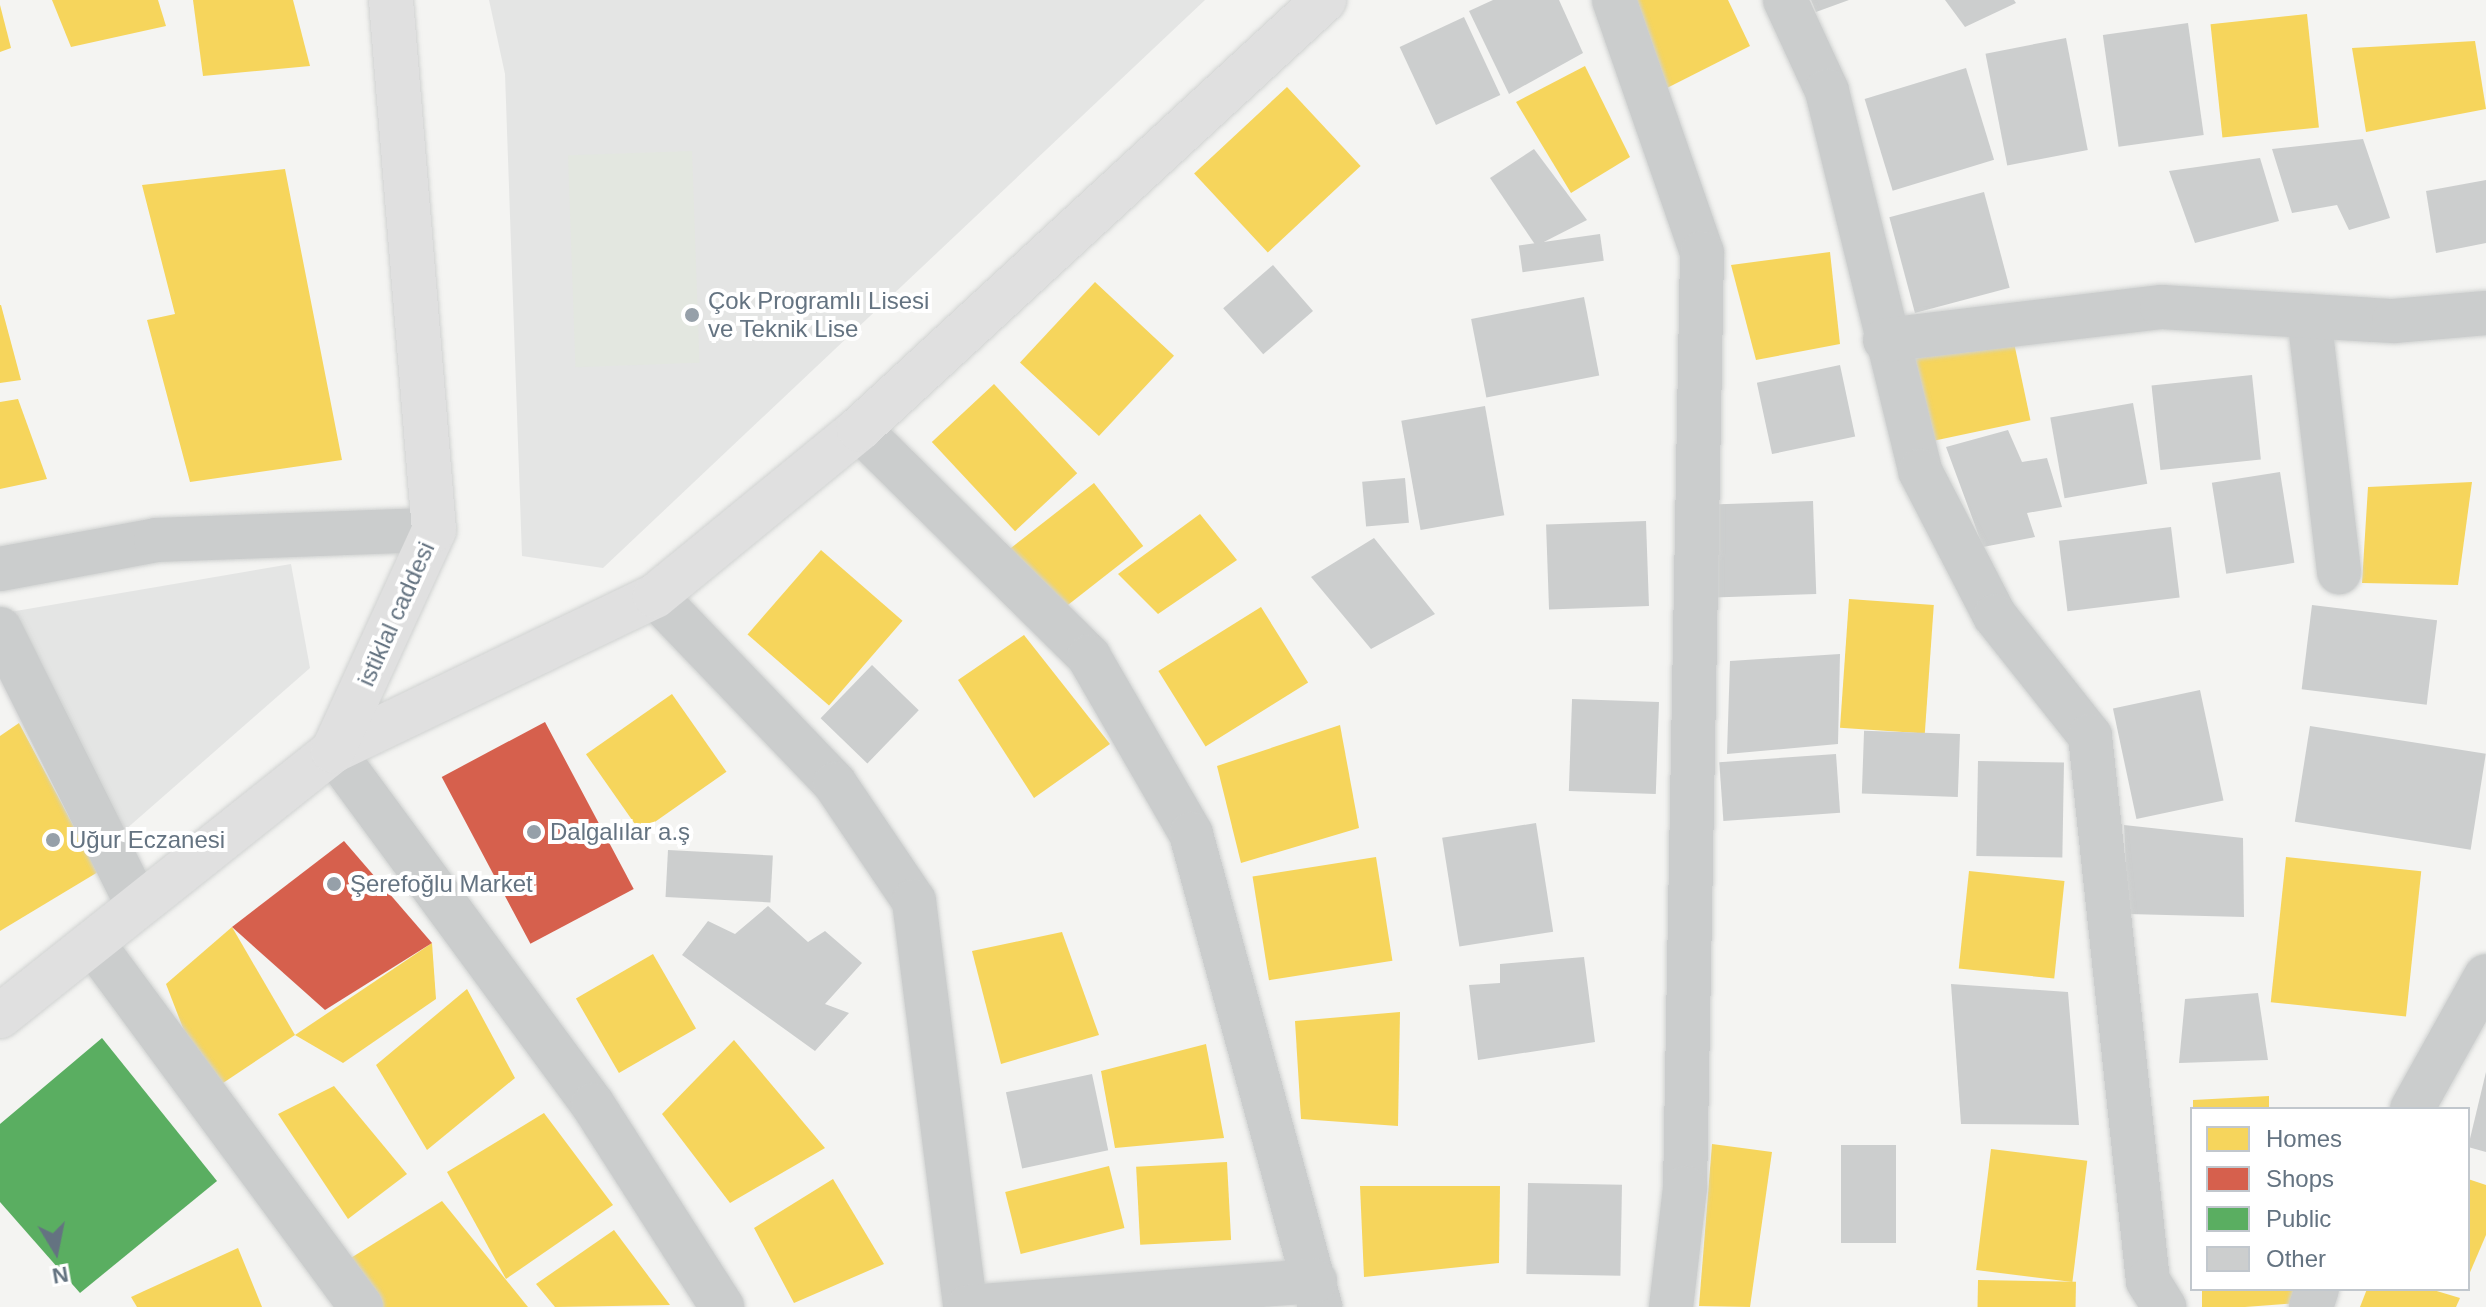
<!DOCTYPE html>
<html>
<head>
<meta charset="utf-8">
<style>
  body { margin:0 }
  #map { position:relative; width:2486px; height:1307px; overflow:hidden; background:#f4f4f2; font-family:Helvetica,sans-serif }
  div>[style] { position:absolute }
  .built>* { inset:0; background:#e4e5e4 }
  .green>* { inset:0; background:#e3e7e0; transform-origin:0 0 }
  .homes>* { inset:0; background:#f6d55c; transform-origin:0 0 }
  .shops>* { inset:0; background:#d6604d; transform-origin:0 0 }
  .public>* { inset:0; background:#5aae61 }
  .building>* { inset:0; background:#cccece; transform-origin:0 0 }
  .roads { filter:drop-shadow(0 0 2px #d0d2d1) drop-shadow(0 0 2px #d0d2d1) }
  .minor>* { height:44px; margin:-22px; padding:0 22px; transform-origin:22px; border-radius:22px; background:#cbcdcd }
  .secondary>* { height:44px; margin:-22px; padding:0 22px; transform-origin:22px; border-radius:22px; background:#e0e0e0 }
  .dots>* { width:22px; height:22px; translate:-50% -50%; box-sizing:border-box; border:4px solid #fff; border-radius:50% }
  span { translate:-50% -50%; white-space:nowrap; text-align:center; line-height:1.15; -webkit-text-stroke:8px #fff; paint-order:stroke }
  .poi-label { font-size:24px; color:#647381 }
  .left { translate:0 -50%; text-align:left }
  .street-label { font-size:24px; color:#647381 }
  .legend { position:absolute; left:2190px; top:1107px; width:280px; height:184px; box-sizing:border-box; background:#fff; border:2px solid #c1c7cd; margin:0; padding:10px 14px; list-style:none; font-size:24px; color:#647381 }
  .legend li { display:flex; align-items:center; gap:16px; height:40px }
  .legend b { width:40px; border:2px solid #c1c7cd }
  .north { position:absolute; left:16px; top:1211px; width:80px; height:80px; -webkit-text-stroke:6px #fff; paint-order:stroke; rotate:170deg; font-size:22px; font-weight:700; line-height:32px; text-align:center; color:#647381 }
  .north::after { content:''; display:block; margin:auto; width:28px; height:36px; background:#647381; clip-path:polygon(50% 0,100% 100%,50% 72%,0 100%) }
</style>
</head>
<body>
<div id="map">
  <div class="built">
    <div style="clip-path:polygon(489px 0,1205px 0,603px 568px,522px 556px,505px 74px)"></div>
    <div style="clip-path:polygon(291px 564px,310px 668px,125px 830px,4px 613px)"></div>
  </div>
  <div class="green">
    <div style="left:692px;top:151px;width:212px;height:124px;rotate:88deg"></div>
  </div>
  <div class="homes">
    <div style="clip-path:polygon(52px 0,158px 0,166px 26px,71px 47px)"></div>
    <div style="clip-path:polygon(193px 0,293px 0,310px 66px,203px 76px)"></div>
    <div style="clip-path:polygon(1631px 0,1728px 0,1750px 46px,1665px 89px)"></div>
    <div style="clip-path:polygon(0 5px,11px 48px,0 52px)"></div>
    <div style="left:2307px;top:14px;width:114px;height:97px;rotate:84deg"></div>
    <div style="clip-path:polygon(2475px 41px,2486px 109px,2366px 132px,2352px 48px)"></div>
    <div style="clip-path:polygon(1585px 66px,1630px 157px,1571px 193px,1516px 102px)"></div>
    <div style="left:1287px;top:87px;width:108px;height:127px;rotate:47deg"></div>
    <div style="clip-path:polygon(285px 169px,342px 460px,190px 482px,147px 320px,175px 314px,142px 185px)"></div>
    <div style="clip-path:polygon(1830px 252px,1840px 344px,1756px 360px,1731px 265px)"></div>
    <div style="left:1095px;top:282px;width:108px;height:110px;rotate:43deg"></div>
    <div style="clip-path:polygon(0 305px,1px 305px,21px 380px,0 383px)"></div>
    <div style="left:2013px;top:338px;width:84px;height:100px;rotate:78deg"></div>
    <div style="left:994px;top:384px;width:122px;height:85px;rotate:47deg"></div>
    <div style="clip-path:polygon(18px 399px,47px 479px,0 489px,0 402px)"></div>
    <div style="clip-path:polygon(2472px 482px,2458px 585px,2362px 583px,2368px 487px)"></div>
    <div style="left:1094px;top:483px;width:80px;height:107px;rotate:52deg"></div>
    <div style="clip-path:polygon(1200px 514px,1237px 560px,1158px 614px,1118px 574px)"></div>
    <div style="left:821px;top:550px;width:108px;height:112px;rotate:41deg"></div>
    <div style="left:1849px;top:599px;width:85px;height:129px;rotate:4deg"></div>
    <div style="left:1261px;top:607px;width:89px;height:121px;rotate:58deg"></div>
    <div style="clip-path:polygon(1024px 635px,1110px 744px,1034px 798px,958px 680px)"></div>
    <div style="left:672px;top:694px;width:95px;height:105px;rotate:55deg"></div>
    <div style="clip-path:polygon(19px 723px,98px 872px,0 931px,0 736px)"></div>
    <div style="clip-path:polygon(1340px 725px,1359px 828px,1241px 863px,1217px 766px)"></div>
    <div style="left:1376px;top:857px;width:105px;height:125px;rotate:81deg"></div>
    <div style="left:2286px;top:857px;width:136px;height:146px;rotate:6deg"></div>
    <div style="left:1969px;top:871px;width:96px;height:98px;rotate:6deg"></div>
    <div style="clip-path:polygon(232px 927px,295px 1035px,208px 1093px,166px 984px)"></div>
    <div style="clip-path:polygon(1062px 932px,1099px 1035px,1001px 1064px,972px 951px)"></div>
    <div style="clip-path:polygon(432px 943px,436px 999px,343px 1063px,295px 1035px)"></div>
    <div style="left:653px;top:954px;width:86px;height:89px;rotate:60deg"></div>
    <div style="clip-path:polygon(467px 989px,515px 1078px,427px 1150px,376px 1065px)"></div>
    <div style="clip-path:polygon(1400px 1012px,1398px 1126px,1301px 1119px,1295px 1021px)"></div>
    <div style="clip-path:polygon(734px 1040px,825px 1148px,730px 1203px,662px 1114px)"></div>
    <div style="clip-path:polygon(1206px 1044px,1224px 1138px,1115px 1148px,1101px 1071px)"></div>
    <div style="clip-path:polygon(334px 1086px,407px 1174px,348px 1219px,278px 1114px)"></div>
    <div style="clip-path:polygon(2269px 1096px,2269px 1109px,2193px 1109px,2193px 1100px)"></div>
    <div style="clip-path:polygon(544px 1113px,613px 1205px,506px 1279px,447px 1172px)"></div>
    <div style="clip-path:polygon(1712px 1144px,1772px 1152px,1750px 1307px,1699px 1306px)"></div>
    <div style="left:1991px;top:1149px;width:97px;height:122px;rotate:7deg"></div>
    <div style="left:1227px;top:1162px;width:78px;height:91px;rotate:87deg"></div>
    <div style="left:1109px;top:1166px;width:64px;height:107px;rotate:76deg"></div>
    <div style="clip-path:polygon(833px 1179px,884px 1264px,794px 1303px,754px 1228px)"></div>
    <div style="clip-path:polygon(2468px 1179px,2486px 1185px,2486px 1235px,2468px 1277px)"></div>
    <div style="clip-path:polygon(1360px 1186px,1500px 1186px,1499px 1263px,1364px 1277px)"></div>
    <div style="clip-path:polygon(442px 1201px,528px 1307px,379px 1307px,346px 1261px)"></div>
    <div style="clip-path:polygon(614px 1230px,670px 1305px,555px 1307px,536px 1284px)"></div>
    <div style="clip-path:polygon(238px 1248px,262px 1307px,137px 1307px,131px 1297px)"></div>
    <div style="left:1978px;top:1280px;width:98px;height:27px;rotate:1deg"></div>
    <div style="clip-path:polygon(2202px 1289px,2300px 1289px,2298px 1303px,2245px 1307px,2202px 1307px)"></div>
    <div style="clip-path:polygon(2367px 1289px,2430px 1289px,2460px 1298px,2456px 1307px,2360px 1307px)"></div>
  </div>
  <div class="shops">
    <div style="left:545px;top:722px;width:189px;height:117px;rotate:62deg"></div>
    <div style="clip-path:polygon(344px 841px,432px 943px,325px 1010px,232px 927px)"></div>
  </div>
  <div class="public">
    <div style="clip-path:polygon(102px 1038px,217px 1181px,80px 1293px,0 1202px,0 1124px)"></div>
  </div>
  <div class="building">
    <div style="clip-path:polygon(1493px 0,1559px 0,1583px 53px,1509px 94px,1469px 11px)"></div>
    <div style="clip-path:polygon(1811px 0,1849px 0,1816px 12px)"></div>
    <div style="clip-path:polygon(1945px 0,2014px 0,2016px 3px,1965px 27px)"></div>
    <div style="left:1464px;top:17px;width:86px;height:71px;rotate:65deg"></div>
    <div style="left:2188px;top:23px;width:113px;height:86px;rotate:82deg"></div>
    <div style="left:2066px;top:38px;width:114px;height:82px;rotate:79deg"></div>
    <div style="left:1966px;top:68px;width:96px;height:106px;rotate:73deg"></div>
    <div style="clip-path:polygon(2363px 139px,2390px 218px,2349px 230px,2337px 205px,2292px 213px,2272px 149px)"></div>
    <div style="clip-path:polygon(1534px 149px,1587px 220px,1536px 246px,1490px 178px)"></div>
    <div style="clip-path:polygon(2260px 158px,2279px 221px,2195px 243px,2169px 171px)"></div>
    <div style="clip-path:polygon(2486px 180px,2486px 243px,2436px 253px,2426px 191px)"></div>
    <div style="left:1984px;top:192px;width:99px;height:98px;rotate:75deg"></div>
    <div style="left:1600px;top:234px;width:27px;height:82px;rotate:82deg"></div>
    <div style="left:1273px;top:265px;width:61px;height:66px;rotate:49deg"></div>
    <div style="left:1584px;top:297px;width:80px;height:115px;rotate:79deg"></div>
    <div style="left:1840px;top:365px;width:73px;height:85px;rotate:78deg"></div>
    <div style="left:2252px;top:375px;width:85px;height:101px;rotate:84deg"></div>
    <div style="left:2133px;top:403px;width:82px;height:84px;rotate:80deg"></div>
    <div style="left:1485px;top:406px;width:111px;height:85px;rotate:80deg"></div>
    <div style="clip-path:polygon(2008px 430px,2022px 462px,2047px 458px,2062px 507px,2027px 513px,2035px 537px,1983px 547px,1946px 447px)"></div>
    <div style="left:2280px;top:472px;width:92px;height:69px;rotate:81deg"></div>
    <div style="left:1405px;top:478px;width:45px;height:43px;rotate:85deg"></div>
    <div style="left:1813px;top:501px;width:93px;height:109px;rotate:88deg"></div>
    <div style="left:1646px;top:521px;width:85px;height:100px;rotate:88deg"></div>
    <div style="left:2171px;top:527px;width:71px;height:113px;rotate:83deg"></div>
    <div style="clip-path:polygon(1374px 538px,1435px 614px,1371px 649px,1311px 577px)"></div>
    <div style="left:2312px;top:605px;width:126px;height:85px;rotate:7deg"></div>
    <div style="clip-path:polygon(1840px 654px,1838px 744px,1727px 754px,1730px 661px)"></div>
    <div style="left:872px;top:665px;width:65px;height:74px;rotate:44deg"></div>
    <div style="left:2200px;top:690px;width:113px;height:89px;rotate:78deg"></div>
    <div style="left:1659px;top:702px;width:92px;height:87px;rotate:92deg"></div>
    <div style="left:2310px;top:726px;width:178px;height:97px;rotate:9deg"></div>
    <div style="left:1960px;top:734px;width:63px;height:96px;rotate:92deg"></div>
    <div style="left:1836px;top:754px;width:59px;height:117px;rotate:86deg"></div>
    <div style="left:1978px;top:761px;width:86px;height:95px;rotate:1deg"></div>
    <div style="left:1536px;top:823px;width:110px;height:95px;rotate:81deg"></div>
    <div style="clip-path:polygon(2124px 825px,2243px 838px,2244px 917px,2128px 914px)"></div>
    <div style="left:668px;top:850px;width:105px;height:47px;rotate:3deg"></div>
    <div style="clip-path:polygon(768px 906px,808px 942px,825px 931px,862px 963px,825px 1004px,849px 1013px,815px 1051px,682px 955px,708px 921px,735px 934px)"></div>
    <div style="clip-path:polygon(1584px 957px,1595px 1042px,1478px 1060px,1469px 985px,1500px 983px,1500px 964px)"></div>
    <div style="clip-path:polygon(1951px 984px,2068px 992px,2079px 1125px,1961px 1124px)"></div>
    <div style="clip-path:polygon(2258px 993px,2268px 1060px,2179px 1063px,2185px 999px)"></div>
    <div style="clip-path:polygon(2486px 1072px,2486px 1152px,2468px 1147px)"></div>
    <div style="left:1092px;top:1074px;width:78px;height:88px;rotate:78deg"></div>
    <div style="left:1841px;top:1145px;width:55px;height:98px"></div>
    <div style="left:1528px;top:1183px;width:94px;height:91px;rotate:1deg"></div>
  </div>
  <div class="roads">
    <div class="minor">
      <div style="left:1614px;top:0;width:268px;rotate:70.8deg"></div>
      <div style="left:1702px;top:253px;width:935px;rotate:91.04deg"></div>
      <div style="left:1685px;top:1188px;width:120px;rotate:96.7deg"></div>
      <div style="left:1785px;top:0;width:100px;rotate:65.2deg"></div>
      <div style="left:1827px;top:91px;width:391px;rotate:76.2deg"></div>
      <div style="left:1920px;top:471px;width:163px;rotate:62.7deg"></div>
      <div style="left:1995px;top:616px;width:153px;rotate:51.6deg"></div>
      <div style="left:2090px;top:736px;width:548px;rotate:83.93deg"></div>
      <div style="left:2148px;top:1281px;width:31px;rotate:58deg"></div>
      <div style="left:2309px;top:316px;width:258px;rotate:83.3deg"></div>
      <div style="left:1885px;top:340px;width:279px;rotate:-6.8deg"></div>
      <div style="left:2162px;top:307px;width:232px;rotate:3.5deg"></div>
      <div style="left:2394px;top:321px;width:92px;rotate:-5deg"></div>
      <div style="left:859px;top:429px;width:324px;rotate:44.7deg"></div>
      <div style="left:1089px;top:657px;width:204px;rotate:60deg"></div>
      <div style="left:1191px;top:834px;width:490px;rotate:74.7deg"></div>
      <div style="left:0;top:569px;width:159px;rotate:-10.5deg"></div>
      <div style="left:156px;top:540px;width:278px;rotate:-2.1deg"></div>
      <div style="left:655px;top:596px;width:260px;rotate:46.2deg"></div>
      <div style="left:835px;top:784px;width:141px;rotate:56deg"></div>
      <div style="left:914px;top:901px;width:409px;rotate:82.8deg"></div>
      <div style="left:0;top:629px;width:309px;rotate:63.5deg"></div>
      <div style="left:333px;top:751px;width:439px;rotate:53.7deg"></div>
      <div style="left:593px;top:1105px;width:240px;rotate:57.4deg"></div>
      <div style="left:95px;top:946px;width:448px;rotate:53.6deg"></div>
      <div style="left:2412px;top:1109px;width:152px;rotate:-60.9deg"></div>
      <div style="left:968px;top:1307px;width:348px;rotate:-4.3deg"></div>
      <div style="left:2311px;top:1307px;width:19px;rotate:-72deg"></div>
    </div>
    <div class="secondary">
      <div style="left:333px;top:751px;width:357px;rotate:-25.7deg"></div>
      <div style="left:655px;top:596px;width:264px;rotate:-39.3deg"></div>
      <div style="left:859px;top:429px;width:633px;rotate:-42.69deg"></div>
      <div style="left:0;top:1016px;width:426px;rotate:-38.5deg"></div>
      <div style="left:333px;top:751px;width:243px;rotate:-65.4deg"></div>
      <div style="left:434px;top:530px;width:532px;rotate:-94.64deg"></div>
    </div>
  </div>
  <div class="dots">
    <div style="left:692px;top:315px;background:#96a0a9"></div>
    <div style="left:534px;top:832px;background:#96a0a9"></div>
    <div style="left:53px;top:840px;background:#96a0a9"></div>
    <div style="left:334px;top:884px;background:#96a0a9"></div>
  </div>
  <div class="poi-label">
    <span class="left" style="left:708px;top:315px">Çok Programlı Lisesi<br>ve Teknik Lise</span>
    <span class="left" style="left:550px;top:832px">Dalgalılar a.ş</span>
    <span class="left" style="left:69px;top:840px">Uğur Eczanesi</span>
    <span class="left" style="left:350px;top:884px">Şerefoğlu Market</span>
  </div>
  <div class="street-label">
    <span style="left:396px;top:614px;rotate:-66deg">istiklal caddesi</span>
  </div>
  <ul class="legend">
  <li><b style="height:22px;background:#f6d55c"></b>Homes</li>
  <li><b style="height:22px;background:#d6604d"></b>Shops</li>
  <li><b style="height:22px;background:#5aae61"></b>Public</li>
  <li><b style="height:22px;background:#cccece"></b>Other</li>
  </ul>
  <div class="north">N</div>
</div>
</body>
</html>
